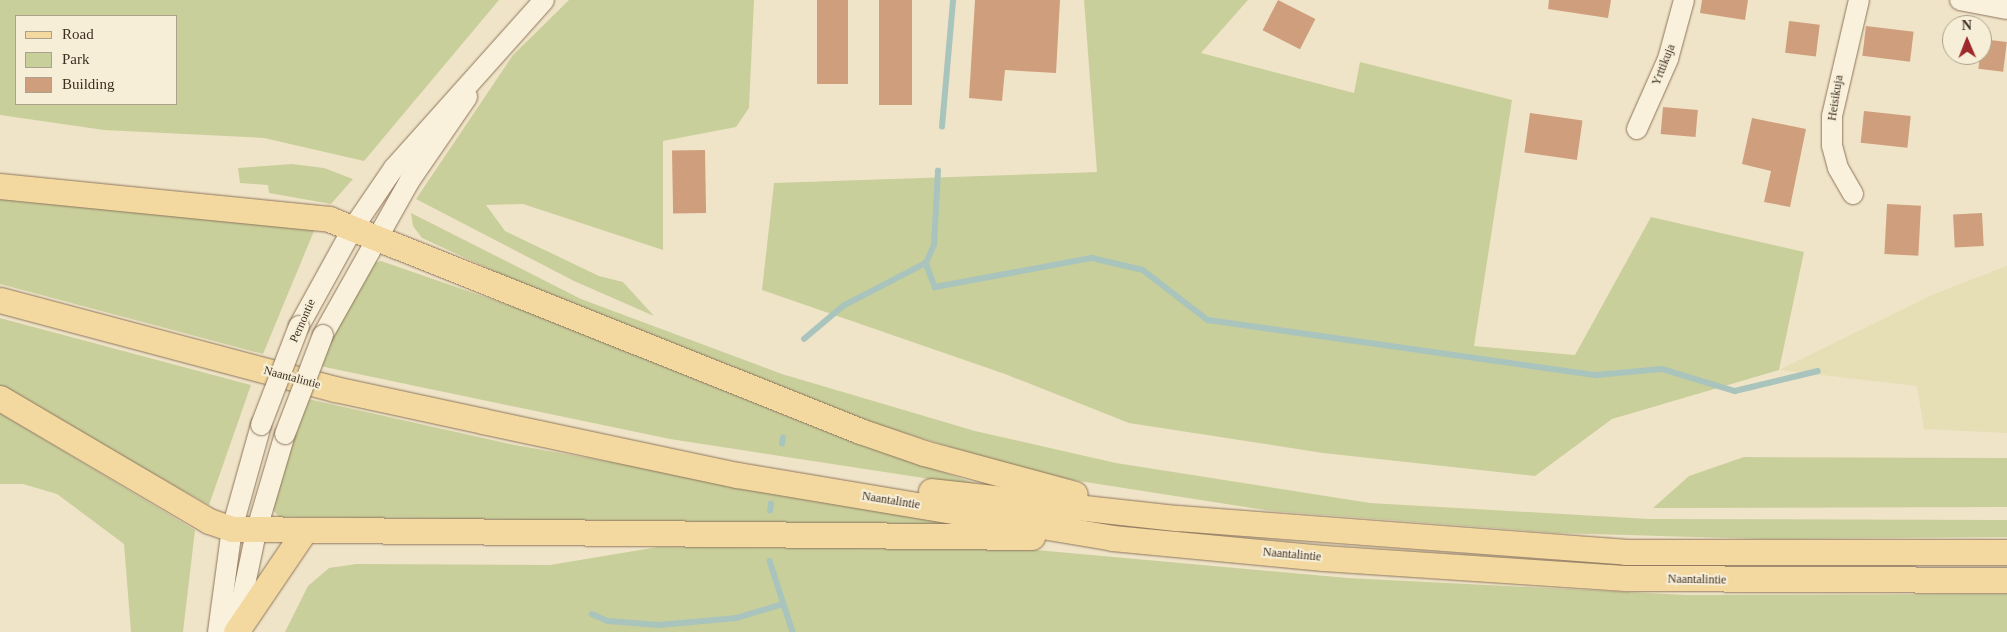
<!DOCTYPE html>
<html>
<head>
<meta charset="utf-8">
<style>
  body { margin:0 }
  #map { position:relative; width:2007px; height:632px; overflow:hidden; background:#f0e4c8; font-family:Georgia,serif }
  div>[style] { position:absolute }
  .farmland>* { inset:0; background:#e6deb5 }
  .green>* { inset:0; background:#c9cf9b }
  .stream>* { height:5.5px; margin:-2.75px; padding:0 2.75px; transform-origin:2.75px; border-radius:2.75px; background:#a9c4bc }
  .building>* { inset:0; background:#cf9f7d; transform-origin:0 0 }
  .roads { filter:drop-shadow(0 0 1px #8d765c) drop-shadow(0 0 1px #8d765c) }
  .minor>* { height:20px; margin:-10px; padding:0 10px; transform-origin:10px; border-radius:10px; background:#faf1dc }
  .major>* { height:25px; margin:-12.5px; padding:0 12.5px; transform-origin:12.5px; border-radius:12.5px; background:#f3d9a0 }
  .bridges { filter:drop-shadow(0 0 1px #8d765c) drop-shadow(0 0 1px #8d765c) }
  .minor-bridge>* { height:20px; margin:-10px; padding:0 10px; transform-origin:10px; border-radius:10px; background:#faf1dc }
  span { translate:-50% -50%; white-space:nowrap; text-align:center; line-height:1.15; -webkit-text-stroke:4px #f7eed8; paint-order:stroke }
  .street-label { font-size:12px; color:#3d2e20 }
  .legend { position:absolute; left:15px; top:15px; width:162px; height:90px; box-sizing:border-box; background:#f7eed8; border:1px solid #ada18e; margin:0; padding:6px 9px; list-style:none; font-size:15px; color:#3d2e20 }
  .legend li { display:flex; align-items:center; gap:10px; height:25px }
  .legend b { width:25px; border:1px solid #ada18e }
  .north { position:absolute; left:1942px; top:15px; width:50px; height:50px; box-sizing:border-box; background:#f7eed8; border:1px solid #ada18e; border-radius:50%; rotate:359deg; font-size:14px; font-weight:700; line-height:20px; text-align:center; color:#3d2e20 }
  .north::after { content:''; display:block; margin:auto; width:18px; height:22px; background:#9e2a2b; clip-path:polygon(50% 0,100% 100%,50% 72%,0 100%) }
</style>
</head>
<body>
<div id="map">
  <div class="farmland">
    <div style="clip-path:polygon(2007px 266px,2007px 433px,1924px 429px,1917px 386px,1779px 370px,1934px 294px)"></div>
  </div>
  <div class="green">
    <div style="clip-path:polygon(evenodd,0 0,499px 0,364px 161px,264px 138px,104px 130px,0 115px,0 0,16px 16px,176px 16px,176px 104px,16px 104px,16px 16px)"></div>
    <div style="clip-path:polygon(569px 0,754px 0,749px 108px,736px 127px,663px 141px,663px 250px,523px 204px,486px 205px,505px 231px,599px 276px,623px 282px,654px 316px,574px 281px,416px 199px,513px 55px)"></div>
    <div style="clip-path:polygon(1084px 0,1248px 0,1201px 53px,1354px 93px,1360px 62px,1512px 100px,1474px 346px,1575px 355px,1651px 217px,1804px 252px,1779px 370px,1612px 419px,1535px 476px,1323px 453px,1129px 423px,1005px 374px,762px 290px,774px 183px,1097px 172px)"></div>
    <div style="clip-path:polygon(292px 164px,324px 168px,353px 179px,331px 204px,269px 193px,268px 185px,240px 183px,238px 168px)"></div>
    <div style="clip-path:polygon(0 197px,310px 227px,314px 231px,263px 354px,0 284px)"></div>
    <div style="clip-path:polygon(411px 213px,581px 299px,782px 374px,975px 431px,1116px 463px,1370px 503px,1649px 519px,2007px 520px,2007px 537px,1763px 539px,1557px 533px,1271px 511px,1047px 476px,842px 414px,537px 291px,422px 238px,413px 226px)"></div>
    <div style="clip-path:polygon(381px 261px,543px 317px,884px 452px,989px 488px,670px 439px,320px 366px,348px 305px,373px 263px)"></div>
    <div style="clip-path:polygon(0 318px,251px 385px,209px 505px,0 388px)"></div>
    <div style="clip-path:polygon(308px 399px,515px 445px,964px 525px,279px 517px,273px 510px,274px 495px)"></div>
    <div style="clip-path:polygon(0 413px,195px 530px,183px 632px,131px 632px,124px 544px,57px 494px,23px 484px,0 484px)"></div>
    <div style="clip-path:polygon(1744px 457px,2007px 458px,2007px 507px,1653px 508px,1689px 476px)"></div>
    <div style="clip-path:polygon(658px 547px,1025px 549px,1348px 578px,1686px 595px,2007px 594px,2007px 632px,285px 632px,308px 586px,329px 568px,356px 564px,550px 565px)"></div>
  </div>
  <div class="stream">
    <div style="left:942px;top:127px;width:127px;rotate:-85deg"></div>
    <div style="left:926px;top:263px;width:20px;rotate:-66deg"></div>
    <div style="left:934px;top:245px;width:74px;rotate:-86.9deg"></div>
    <div style="left:804px;top:339px;width:51px;rotate:-40.2deg"></div>
    <div style="left:843px;top:306px;width:93px;rotate:-27.4deg"></div>
    <div style="left:926px;top:263px;width:26px;rotate:69deg"></div>
    <div style="left:935px;top:287px;width:160px;rotate:-10.5deg"></div>
    <div style="left:1092px;top:258px;width:52px;rotate:13.2deg"></div>
    <div style="left:1143px;top:270px;width:82px;rotate:37.6deg"></div>
    <div style="left:1208px;top:320px;width:392px;rotate:8.1deg"></div>
    <div style="left:1596px;top:375px;width:66px;rotate:-5.2deg"></div>
    <div style="left:1662px;top:369px;width:76px;rotate:16.8deg"></div>
    <div style="left:1735px;top:391px;width:85px;rotate:-13.5deg"></div>
    <div style="left:782px;top:444px;width:6px;rotate:-81deg"></div>
    <div style="left:770px;top:511px;width:7px;rotate:-82deg"></div>
    <div style="left:770px;top:561px;width:75px;rotate:72.1deg"></div>
    <div style="left:592px;top:614px;width:17px;rotate:24deg"></div>
    <div style="left:608px;top:621px;width:51px;rotate:4.5deg"></div>
    <div style="left:659px;top:625px;width:78px;rotate:-5.1deg"></div>
    <div style="left:737px;top:618px;width:48px;rotate:-16.9deg"></div>
  </div>
  <div class="building">
    <div style="left:817px;top:0;width:31px;height:84px"></div>
    <div style="left:879px;top:0;width:33px;height:105px"></div>
    <div style="clip-path:polygon(975px 0,1060px 0,1056px 73px,1005px 70px,1002px 101px,969px 98px)"></div>
    <div style="left:1278px;top:0;width:42px;height:34px;rotate:27deg"></div>
    <div style="clip-path:polygon(1549px 0,1611px 0,1608px 18px,1548px 9px)"></div>
    <div style="clip-path:polygon(1702px 0,1748px 0,1745px 20px,1700px 13px)"></div>
    <div style="left:1789px;top:21px;width:31px;height:32px;rotate:7deg"></div>
    <div style="left:1866px;top:26px;width:48px;height:30px;rotate:7deg"></div>
    <div style="left:1982px;top:39px;width:25px;height:30px;rotate:7deg"></div>
    <div style="left:1663px;top:107px;width:35px;height:27px;rotate:5deg"></div>
    <div style="left:1864px;top:111px;width:47px;height:32px;rotate:6deg"></div>
    <div style="left:1530px;top:113px;width:53px;height:40px;rotate:8deg"></div>
    <div style="clip-path:polygon(1752px 118px,1806px 129px,1790px 207px,1764px 202px,1771px 171px,1742px 164px)"></div>
    <div style="left:705px;top:150px;width:63px;height:33px;rotate:89deg"></div>
    <div style="left:1887px;top:204px;width:34px;height:50px;rotate:3deg"></div>
    <div style="left:1982px;top:213px;width:33px;height:29px;rotate:87deg"></div>
  </div>
  <div class="roads">
    <div class="minor">
      <div style="left:1960px;top:0;width:48px;rotate:10.8deg"></div>
      <div style="left:1637px;top:129px;width:77px;rotate:-66.1deg"></div>
      <div style="left:1668px;top:59px;width:61px;rotate:-74.8deg"></div>
      <div style="left:1853px;top:194px;width:30px;rotate:-120deg"></div>
      <div style="left:1838px;top:168px;width:24px;rotate:-105deg"></div>
      <div style="left:1832px;top:145px;width:29px;rotate:-90deg"></div>
      <div style="left:1832px;top:116px;width:119px;rotate:-76.9deg"></div>
      <div style="left:299px;top:326px;width:112px;rotate:-61.1deg"></div>
      <div style="left:353px;top:228px;width:73px;rotate:-55.7deg"></div>
      <div style="left:394px;top:168px;width:225px;rotate:-48.2deg"></div>
      <div style="left:323px;top:335px;width:178px;rotate:-60.7deg"></div>
      <div style="left:410px;top:180px;width:101px;rotate:-55.5deg"></div>
      <div style="left:218px;top:632px;width:104px;rotate:-82.3deg"></div>
      <div style="left:232px;top:529px;width:108px;rotate:-74.4deg"></div>
      <div style="left:235px;top:632px;width:102px;rotate:-78.1deg"></div>
      <div style="left:256px;top:532px;width:102px;rotate:-73.5deg"></div>
    </div>
    <div class="major">
      <div style="left:0;top:186px;width:331px;rotate:5.7deg"></div>
      <div style="left:329px;top:219px;width:572px;rotate:21.76deg"></div>
      <div style="left:860px;top:431px;width:68px;rotate:19deg"></div>
      <div style="left:924px;top:453px;width:156px;rotate:15.2deg"></div>
      <div style="left:0;top:300px;width:347px;rotate:14.9deg"></div>
      <div style="left:335px;top:389px;width:151px;rotate:12.2deg"></div>
      <div style="left:483px;top:421px;width:260px;rotate:12deg"></div>
      <div style="left:737px;top:475px;width:380px;rotate:9.5deg"></div>
      <div style="left:1112px;top:538px;width:212px;rotate:5.4deg"></div>
      <div style="left:1323px;top:558px;width:304px;rotate:3.8deg"></div>
      <div style="left:1626px;top:578px;width:381px;rotate:0.3deg"></div>
      <div style="left:0;top:398px;width:243px;rotate:30.5deg"></div>
      <div style="left:209px;top:521px;width:24px;rotate:19deg"></div>
      <div style="left:232px;top:529px;width:800px;rotate:0.57deg"></div>
      <div style="left:931px;top:491px;width:247px;rotate:6.3deg"></div>
      <div style="left:1177px;top:518px;width:449px;rotate:4.3deg"></div>
      <div style="left:1625px;top:552px;width:382px"></div>
      <div style="left:236px;top:632px;width:120px;rotate:-55.9deg"></div>
    </div>
  </div>
  <div class="bridges">
    <div class="minor-bridge">
      <div style="left:261px;top:425px;width:106px;rotate:-69deg"></div>
      <div style="left:285px;top:434px;width:106px;rotate:-69deg"></div>
    </div>
  </div>
  <div class="street-label">
    <span style="left:1664px;top:65px;rotate:-68deg">Yrttikuja</span>
    <span style="left:1836px;top:98px;rotate:-81deg">Heisikuja</span>
    <span style="left:303px;top:321px;rotate:-66deg">Pernontie</span>
    <span style="left:292px;top:378px;rotate:15deg">Naantalintie</span>
    <span style="left:891px;top:501px;rotate:9deg">Naantalintie</span>
    <span style="left:1292px;top:555px;rotate:5deg">Naantalintie</span>
    <span style="left:1697px;top:580px;rotate:1deg">Naantalintie</span>
  </div>
  <ul class="legend">
  <li><b style="height:6px;background:#f3d9a0"></b>Road</li>
  <li><b style="height:14px;background:#c9cf9b"></b>Park</li>
  <li><b style="height:14px;background:#cf9f7d"></b>Building</li>
  </ul>
  <div class="north">N</div>
</div>
</body>
</html>
